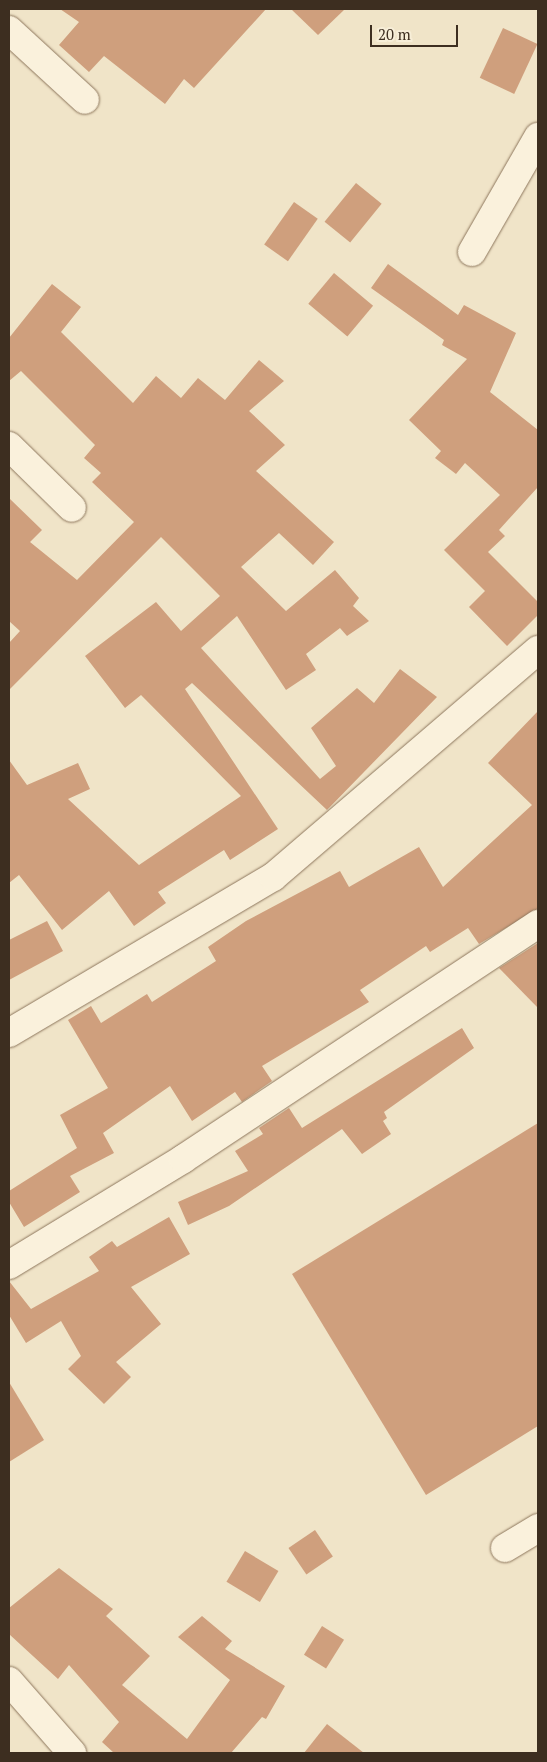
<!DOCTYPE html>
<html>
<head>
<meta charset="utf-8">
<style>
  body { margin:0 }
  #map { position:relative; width:547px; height:1762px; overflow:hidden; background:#f0e4c8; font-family:"PT Serif",serif }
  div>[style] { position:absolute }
  .building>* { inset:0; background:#cf9f7d; transform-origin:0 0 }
  .roads { filter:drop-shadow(0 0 1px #8d765c) drop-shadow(0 0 1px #8d765c) }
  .minor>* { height:28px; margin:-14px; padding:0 14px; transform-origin:14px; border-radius:14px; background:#faf1dc }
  span { translate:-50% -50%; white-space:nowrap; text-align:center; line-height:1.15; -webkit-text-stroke:4px #f7eed8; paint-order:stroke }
  .frame { position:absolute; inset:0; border:10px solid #3d2e20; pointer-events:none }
  .scale { position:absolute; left:370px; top:25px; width:88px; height:22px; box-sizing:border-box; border:2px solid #3d2e20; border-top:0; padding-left:6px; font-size:15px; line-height:18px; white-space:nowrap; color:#3d2e20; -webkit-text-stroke:4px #f7eed8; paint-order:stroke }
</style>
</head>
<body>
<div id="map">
  <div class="building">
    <div style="clip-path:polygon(60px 9px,266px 9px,194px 88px,184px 79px,165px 104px,104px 56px,89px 72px,59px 45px,79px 22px)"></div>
    <div style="clip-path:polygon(291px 9px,345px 9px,318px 35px)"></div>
    <div style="left:503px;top:28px;width:38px;height:55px;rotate:25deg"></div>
    <div style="left:356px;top:183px;width:33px;height:50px;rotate:39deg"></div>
    <div style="left:294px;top:202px;width:29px;height:52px;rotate:35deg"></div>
    <div style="clip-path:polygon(388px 264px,458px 315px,464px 305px,516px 333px,490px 392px,538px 430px,538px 487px,499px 530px,505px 536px,488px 552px,538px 602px,538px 615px,507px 646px,469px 607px,485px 591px,444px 550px,500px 495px,465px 463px,456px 474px,435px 458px,441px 451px,409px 420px,467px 359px,442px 345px,444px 340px,371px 288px)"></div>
    <div style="left:334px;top:273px;width:51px;height:40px;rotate:40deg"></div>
    <div style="clip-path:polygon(52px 284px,81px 307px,61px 332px,133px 403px,156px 376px,181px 398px,198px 378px,225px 400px,259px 360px,284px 381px,249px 411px,285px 445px,256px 471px,334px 542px,313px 565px,279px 533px,241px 567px,286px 611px,335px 570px,359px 598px,353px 606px,369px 621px,347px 636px,340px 628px,306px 654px,316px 670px,286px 690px,237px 616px,201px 648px,320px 779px,336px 766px,311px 728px,357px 688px,374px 703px,400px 669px,437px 697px,327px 810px,192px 683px,185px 689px,278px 829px,230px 860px,224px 850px,158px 892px,166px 903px,134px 926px,109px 891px,62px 930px,19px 875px,9px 883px,9px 760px,27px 785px,78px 763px,90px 789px,68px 799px,139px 865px,241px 796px,141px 695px,125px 708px,85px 656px,156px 602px,181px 631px,220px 596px,161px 537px,9px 690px,9px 643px,20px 631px,9px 621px,9px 498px,42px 530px,30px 542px,77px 580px,134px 522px,92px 482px,101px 473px,84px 458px,95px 445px,21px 371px,9px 381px,9px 338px)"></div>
    <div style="clip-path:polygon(538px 711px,538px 909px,479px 944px,468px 928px,430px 952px,426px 946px,360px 990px,369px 1002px,262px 1066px,272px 1081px,242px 1102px,235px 1092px,192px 1121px,170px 1086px,103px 1133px,114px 1153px,70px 1176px,80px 1192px,24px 1227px,9px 1202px,9px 1191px,77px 1148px,60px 1115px,108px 1088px,68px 1020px,91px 1006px,101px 1023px,147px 994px,152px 1002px,216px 961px,208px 947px,246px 921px,340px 871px,349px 887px,419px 847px,443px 887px,532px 805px,488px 763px)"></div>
    <div style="clip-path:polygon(47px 921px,63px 951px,9px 980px,9px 940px)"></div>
    <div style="clip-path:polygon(538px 943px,538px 1008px,499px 968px)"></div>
    <div style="clip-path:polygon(462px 1028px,474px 1048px,384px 1112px,387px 1118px,383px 1121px,391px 1134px,362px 1154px,342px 1129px,229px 1206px,188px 1225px,178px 1202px,248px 1171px,235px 1151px,263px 1134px,259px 1128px,289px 1108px,302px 1128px)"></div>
    <div style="clip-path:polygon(538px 1123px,538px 1426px,426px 1495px,292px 1274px)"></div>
    <div style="clip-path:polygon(169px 1217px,190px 1254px,131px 1287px,161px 1324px,116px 1362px,131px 1377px,104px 1404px,68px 1369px,81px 1356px,61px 1321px,26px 1343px,9px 1315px,9px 1281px,31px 1309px,99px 1271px,89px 1257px,112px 1241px,117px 1247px)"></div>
    <div style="clip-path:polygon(9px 1382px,44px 1440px,9px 1462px)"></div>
    <div style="left:315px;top:1530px;width:32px;height:32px;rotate:56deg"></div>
    <div style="left:245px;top:1551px;width:39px;height:36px;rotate:31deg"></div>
    <div style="clip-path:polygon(59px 1568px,113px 1609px,106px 1616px,150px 1656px,122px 1685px,187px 1739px,230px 1680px,178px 1637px,202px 1616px,232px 1641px,225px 1649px,285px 1686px,266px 1719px,262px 1717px,231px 1753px,114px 1753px,102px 1742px,119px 1722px,69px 1665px,58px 1679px,9px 1634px,9px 1608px)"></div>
    <div style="left:322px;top:1626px;width:26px;height:34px;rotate:32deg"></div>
    <div style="clip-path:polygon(327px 1724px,364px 1753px,304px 1753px)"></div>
  </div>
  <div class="roads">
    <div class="minor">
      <div style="left:9px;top:30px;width:103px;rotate:42.6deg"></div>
      <div style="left:472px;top:252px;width:133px;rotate:-60.1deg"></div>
      <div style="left:9px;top:446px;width:88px;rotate:44.5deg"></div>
      <div style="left:9px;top:1033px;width:307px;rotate:-30.6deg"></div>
      <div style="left:273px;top:877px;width:349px;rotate:-40.6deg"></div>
      <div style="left:9px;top:1265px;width:204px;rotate:-31.3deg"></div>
      <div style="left:183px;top:1159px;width:426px;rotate:-33.5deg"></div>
      <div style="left:505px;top:1548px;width:39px;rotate:-31deg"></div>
      <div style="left:9px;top:1681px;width:96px;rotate:48.8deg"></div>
    </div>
  </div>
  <div class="frame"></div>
  <div class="scale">20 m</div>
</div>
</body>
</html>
